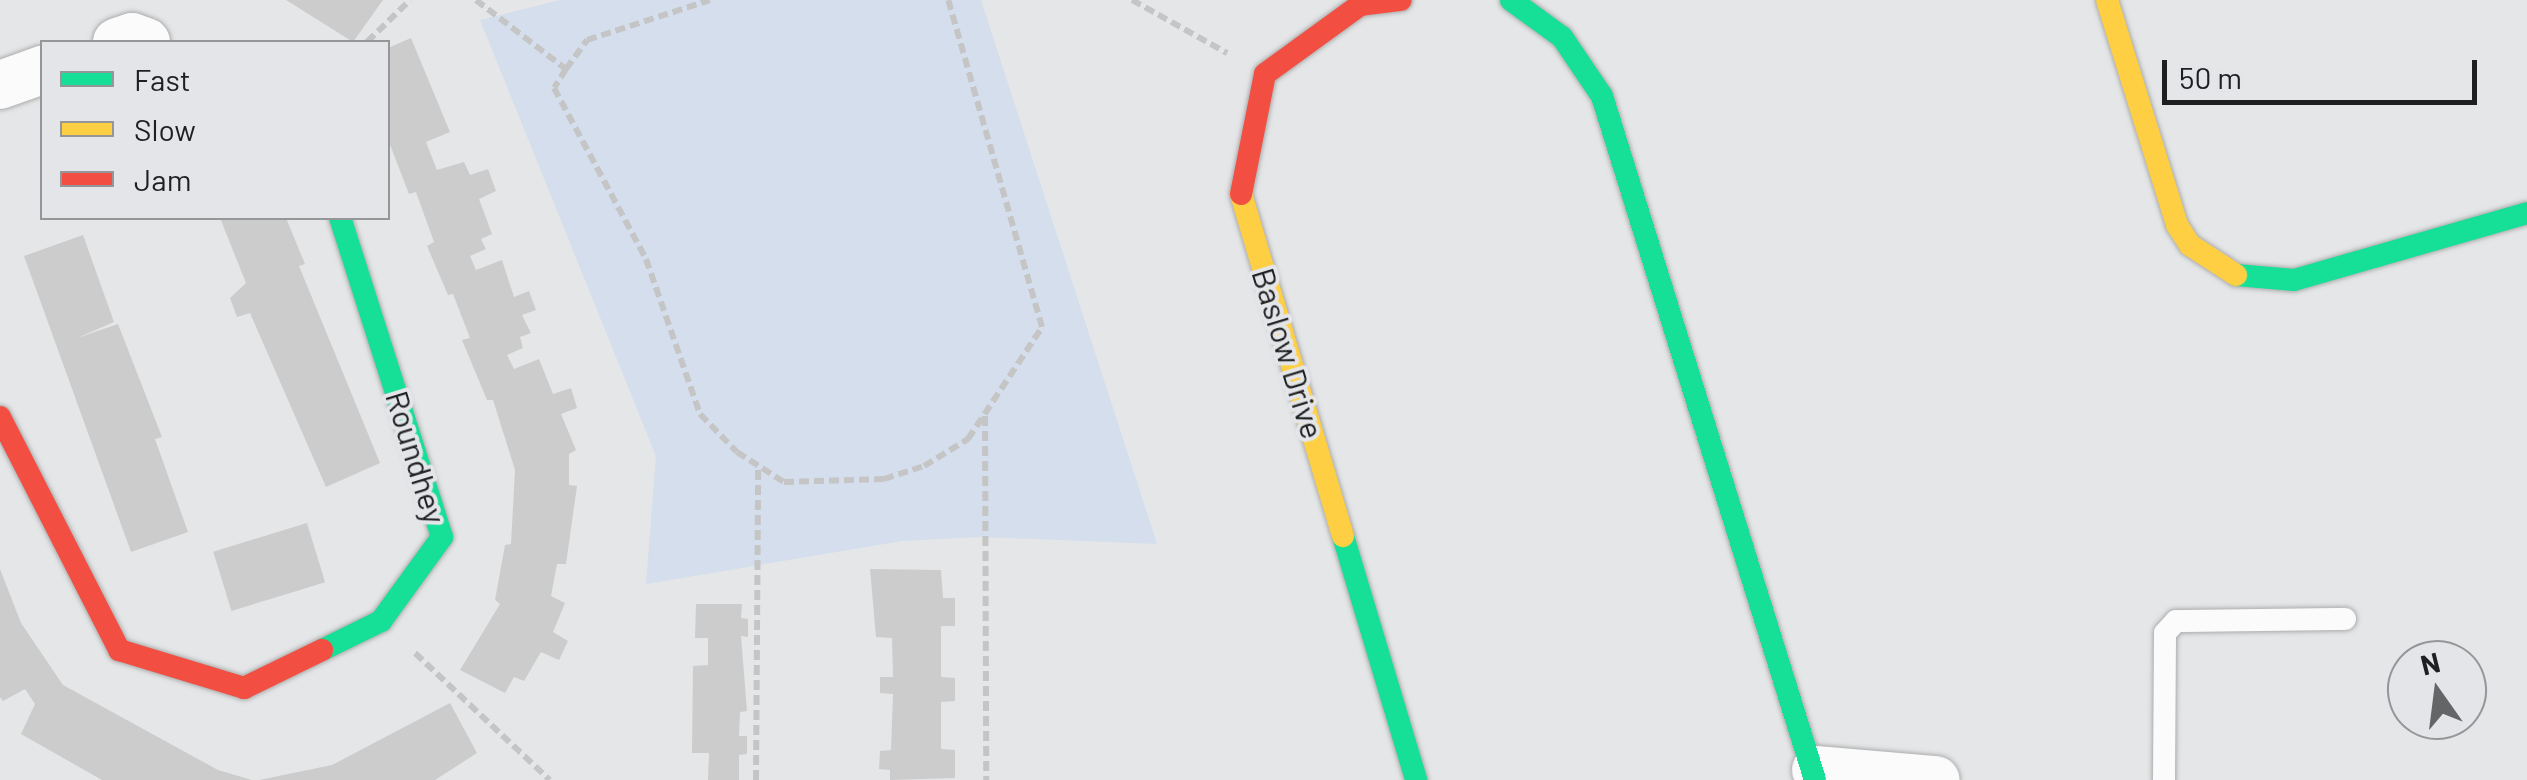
<!DOCTYPE html>
<html>
<head>
<meta charset="utf-8">
<style>
  body { margin:0 }
  #map { position:relative; width:2527px; height:780px; overflow:hidden; background:#e5e6e7; font-family:Barlow,sans-serif }
  div>[style] { position:absolute }
  .green>* { inset:0; background:#d4deec }
  .building>* { inset:0; background:#ccc; transform-origin:0 0 }
  .path>* { height:6px; margin-top:-3px; transform-origin:0; background:repeating-linear-gradient(90deg,#c5c5c6 0 10px,transparent 0 15px) }
  .roads { filter:drop-shadow(0 0 2px #acadae) drop-shadow(0 0 2px #acadae) }
  .lane>* { height:22px; margin:-11px; padding:0 11px; transform-origin:11px; border-radius:11px; background:#fbfbfb }
  .street>* { height:48px; margin:-24px; padding:0 24px; transform-origin:24px; border-radius:24px; background:#fbfbfb }
  .fast>* { height:22px; margin:-11px; padding:0 11px; transform-origin:11px; border-radius:11px; background:#16e098 }
  .slow>* { height:22px; margin:-11px; padding:0 11px; transform-origin:11px; border-radius:11px; background:#ffcf43 }
  .jam>* { height:22px; margin:-11px; padding:0 11px; transform-origin:11px; border-radius:11px; background:#f24e42 }
  span { translate:-50% -50%; white-space:nowrap; text-align:center; line-height:1.15; -webkit-text-stroke:8px #e4e5e8; paint-order:stroke }
  .street-label { font-size:32px; color:#1e1f20 }
  .legend { position:absolute; left:40px; top:40px; width:350px; height:180px; box-sizing:border-box; background:#e4e5e8; border:2px solid #959698; margin:0; padding:12px 18px; list-style:none; font-size:30px; color:#1e1f20 }
  .legend li { display:flex; align-items:center; gap:20px; height:50px }
  .legend b { width:50px; border:2px solid #959698 }
  .north { position:absolute; left:2387px; top:640px; width:100px; height:100px; box-sizing:border-box; background:#e4e5e8; border:2px solid #959698; border-radius:50%; rotate:346deg; font-size:28px; font-weight:700; line-height:40px; text-align:center; color:#1e1f20 }
  .north::after { content:''; display:block; margin:auto; width:35px; height:45px; background:#646566; clip-path:polygon(50% 0,100% 100%,50% 72%,0 100%) }
  .scale { position:absolute; left:2162px; top:60px; width:315px; height:45px; box-sizing:border-box; border:5px solid #1e1f20; border-top:0; padding-left:12px; font-size:30px; line-height:35px; white-space:nowrap; color:#1e1f20; -webkit-text-stroke:8px #e4e5e8; paint-order:stroke }
</style>
</head>
<body>
<div id="map">
  <div class="green">
    <div style="clip-path:polygon(560px 0,981px 0,1157px 544px,982px 537px,902px 541px,646px 584px,656px 456px,480px 20px)"></div>
  </div>
  <div class="building">
    <div style="clip-path:polygon(286px 0,383px 0,353px 42px)"></div>
    <div style="clip-path:polygon(411px 38px,450px 132px,426px 142px,437px 170px,464px 162px,470px 175px,488px 169px,496px 191px,479px 199px,492px 234px,481px 239px,486px 249px,470px 256px,476px 270px,502px 260px,514px 297px,529px 291px,536px 310px,522px 315px,531px 333px,520px 337px,523px 348px,507px 355px,514px 369px,539px 359px,553px 394px,571px 388px,577px 408px,561px 414px,576px 450px,569px 454px,569px 485px,577px 486px,566px 564px,557px 564px,551px 596px,565px 603px,553px 632px,568px 641px,559px 660px,541px 652px,524px 681px,514px 677px,505px 693px,460px 670px,500px 604px,495px 600px,505px 545px,511px 544px,515px 470px,493px 400px,487px 400px,462px 340px,470px 338px,453px 294px,448px 295px,427px 246px,434px 242px,416px 192px,409px 194px,389px 142px,388px 48px)"></div>
    <div style="clip-path:polygon(220px 218px,286px 218px,305px 264px,299px 266px,380px 463px,326px 487px,250px 313px,237px 317px,230px 298px,246px 283px)"></div>
    <div style="clip-path:polygon(83px 235px,114px 322px,77px 338px,118px 324px,162px 437px,155px 439px,188px 532px,131px 552px,24px 256px)"></div>
    <div style="left:307px;top:523px;width:62px;height:98px;rotate:73deg"></div>
    <div style="clip-path:polygon(0 569px,21px 623px,63px 685px,218px 770px,252px 780px,102px 780px,21px 734px,35px 704px,25px 689px,3px 701px,0 697px)"></div>
    <div style="clip-path:polygon(870px 569px,941px 570px,943px 598px,955px 598px,955px 626px,941px 626px,941px 677px,955px 678px,955px 701px,941px 702px,941px 749px,955px 750px,955px 778px,890px 780px,890px 770px,879px 769px,880px 751px,891px 750px,893px 694px,880px 693px,880px 677px,893px 677px,892px 638px,876px 637px)"></div>
    <div style="clip-path:polygon(696px 604px,742px 604px,741px 618px,748px 619px,748px 637px,741px 636px,747px 711px,740px 712px,739px 736px,747px 736px,747px 754px,739px 755px,739px 780px,708px 780px,709px 753px,692px 753px,693px 666px,708px 665px,708px 638px,695px 638px)"></div>
    <div style="clip-path:polygon(450px 703px,477px 753px,435px 780px,259px 780px,332px 765px)"></div>
  </div>
  <div class="path">
    <div style="left:476px;top:0;width:113px;rotate:37.5deg"></div>
    <div style="left:566px;top:69px;width:36px;rotate:-54deg"></div>
    <div style="left:587px;top:40px;width:129px;rotate:-18deg"></div>
    <div style="left:1132px;top:0;width:109px;rotate:29.2deg"></div>
    <div style="left:367px;top:42px;width:60px;rotate:-44.3deg"></div>
    <div style="left:566px;top:69px;width:22px;rotate:122deg"></div>
    <div style="left:554px;top:88px;width:194px;rotate:61.7deg"></div>
    <div style="left:646px;top:259px;width:164px;rotate:70.8deg"></div>
    <div style="left:700px;top:414px;width:53px;rotate:45.8deg"></div>
    <div style="left:737px;top:452px;width:56px;rotate:32.6deg"></div>
    <div style="left:784px;top:482px;width:100px;rotate:-1.7deg"></div>
    <div style="left:884px;top:479px;width:42px;rotate:-18deg"></div>
    <div style="left:924px;top:466px;width:52px;rotate:-31.5deg"></div>
    <div style="left:968px;top:439px;width:134px;rotate:-56.5deg"></div>
    <div style="left:1042px;top:327px;width:340px;rotate:-106deg"></div>
    <div style="left:985px;top:416px;width:364px;rotate:89.8deg"></div>
    <div style="left:415px;top:653px;width:185px;rotate:43.3deg"></div>
    <div style="left:756px;top:780px;width:314px;rotate:-89.6deg"></div>
  </div>
  <div class="roads">
    <div class="lane">
      <div style="left:2164px;top:780px;width:147px;rotate:-89.6deg"></div>
      <div style="left:2165px;top:633px;width:16px;rotate:-47deg"></div>
      <div style="left:2176px;top:621px;width:169px;rotate:-0.7deg"></div>
    </div>
    <div class="street">
      <div style="left:117px;top:42px;width:16px;rotate:-18deg"></div>
      <div style="left:132px;top:37px;width:15px;rotate:20deg"></div>
      <div style="left:0;top:85px;width:45px;rotate:-19.7deg"></div>
      <div style="left:1816px;top:770px;width:120px;rotate:4.8deg"></div>
    </div>
    <div class="fast">
      <div style="left:1511px;top:0;width:63px;rotate:36deg"></div>
      <div style="left:1562px;top:37px;width:71px;rotate:55.9deg"></div>
      <div style="left:1602px;top:96px;width:716px;rotate:72.7deg"></div>
      <div style="left:2236px;top:275px;width:58px;rotate:4.9deg"></div>
      <div style="left:2294px;top:280px;width:242px;rotate:-16deg"></div>
      <div style="left:1343px;top:536px;width:255px;rotate:73.3deg"></div>
      <div style="left:322px;top:650px;width:66px;rotate:-26.2deg"></div>
      <div style="left:381px;top:621px;width:104px;rotate:-54deg"></div>
      <div style="left:442px;top:537px;width:335px;rotate:-107.7deg"></div>
    </div>
    <div class="slow">
      <div style="left:2107px;top:0;width:236px;rotate:72.7deg"></div>
      <div style="left:2177px;top:225px;width:24px;rotate:57deg"></div>
      <div style="left:2190px;top:245px;width:55px;rotate:33.1deg"></div>
      <div style="left:1241px;top:194px;width:357px;rotate:73.4deg"></div>
    </div>
    <div class="jam">
      <div style="left:1241px;top:194px;width:122px;rotate:-78.7deg"></div>
      <div style="left:1265px;top:74px;width:117px;rotate:-36deg"></div>
      <div style="left:1360px;top:5px;width:41px;rotate:-7deg"></div>
      <div style="left:0;top:417px;width:262px;rotate:62.9deg"></div>
      <div style="left:119px;top:650px;width:131px;rotate:16.9deg"></div>
      <div style="left:244px;top:688px;width:87px;rotate:-26deg"></div>
    </div>
  </div>
  <div class="street-label">
    <span style="left:1289px;top:353px;rotate:73deg">Baslow Drive</span>
    <span style="left:417px;top:457px;rotate:73deg">Roundhey</span>
  </div>
  <ul class="legend">
  <li><b style="height:12px;background:#16e098"></b>Fast</li>
  <li><b style="height:12px;background:#ffcf43"></b>Slow</li>
  <li><b style="height:12px;background:#f24e42"></b>Jam</li>
  </ul>
  <div class="north">N</div>
  <div class="scale">50 m</div>
</div>
</body>
</html>
